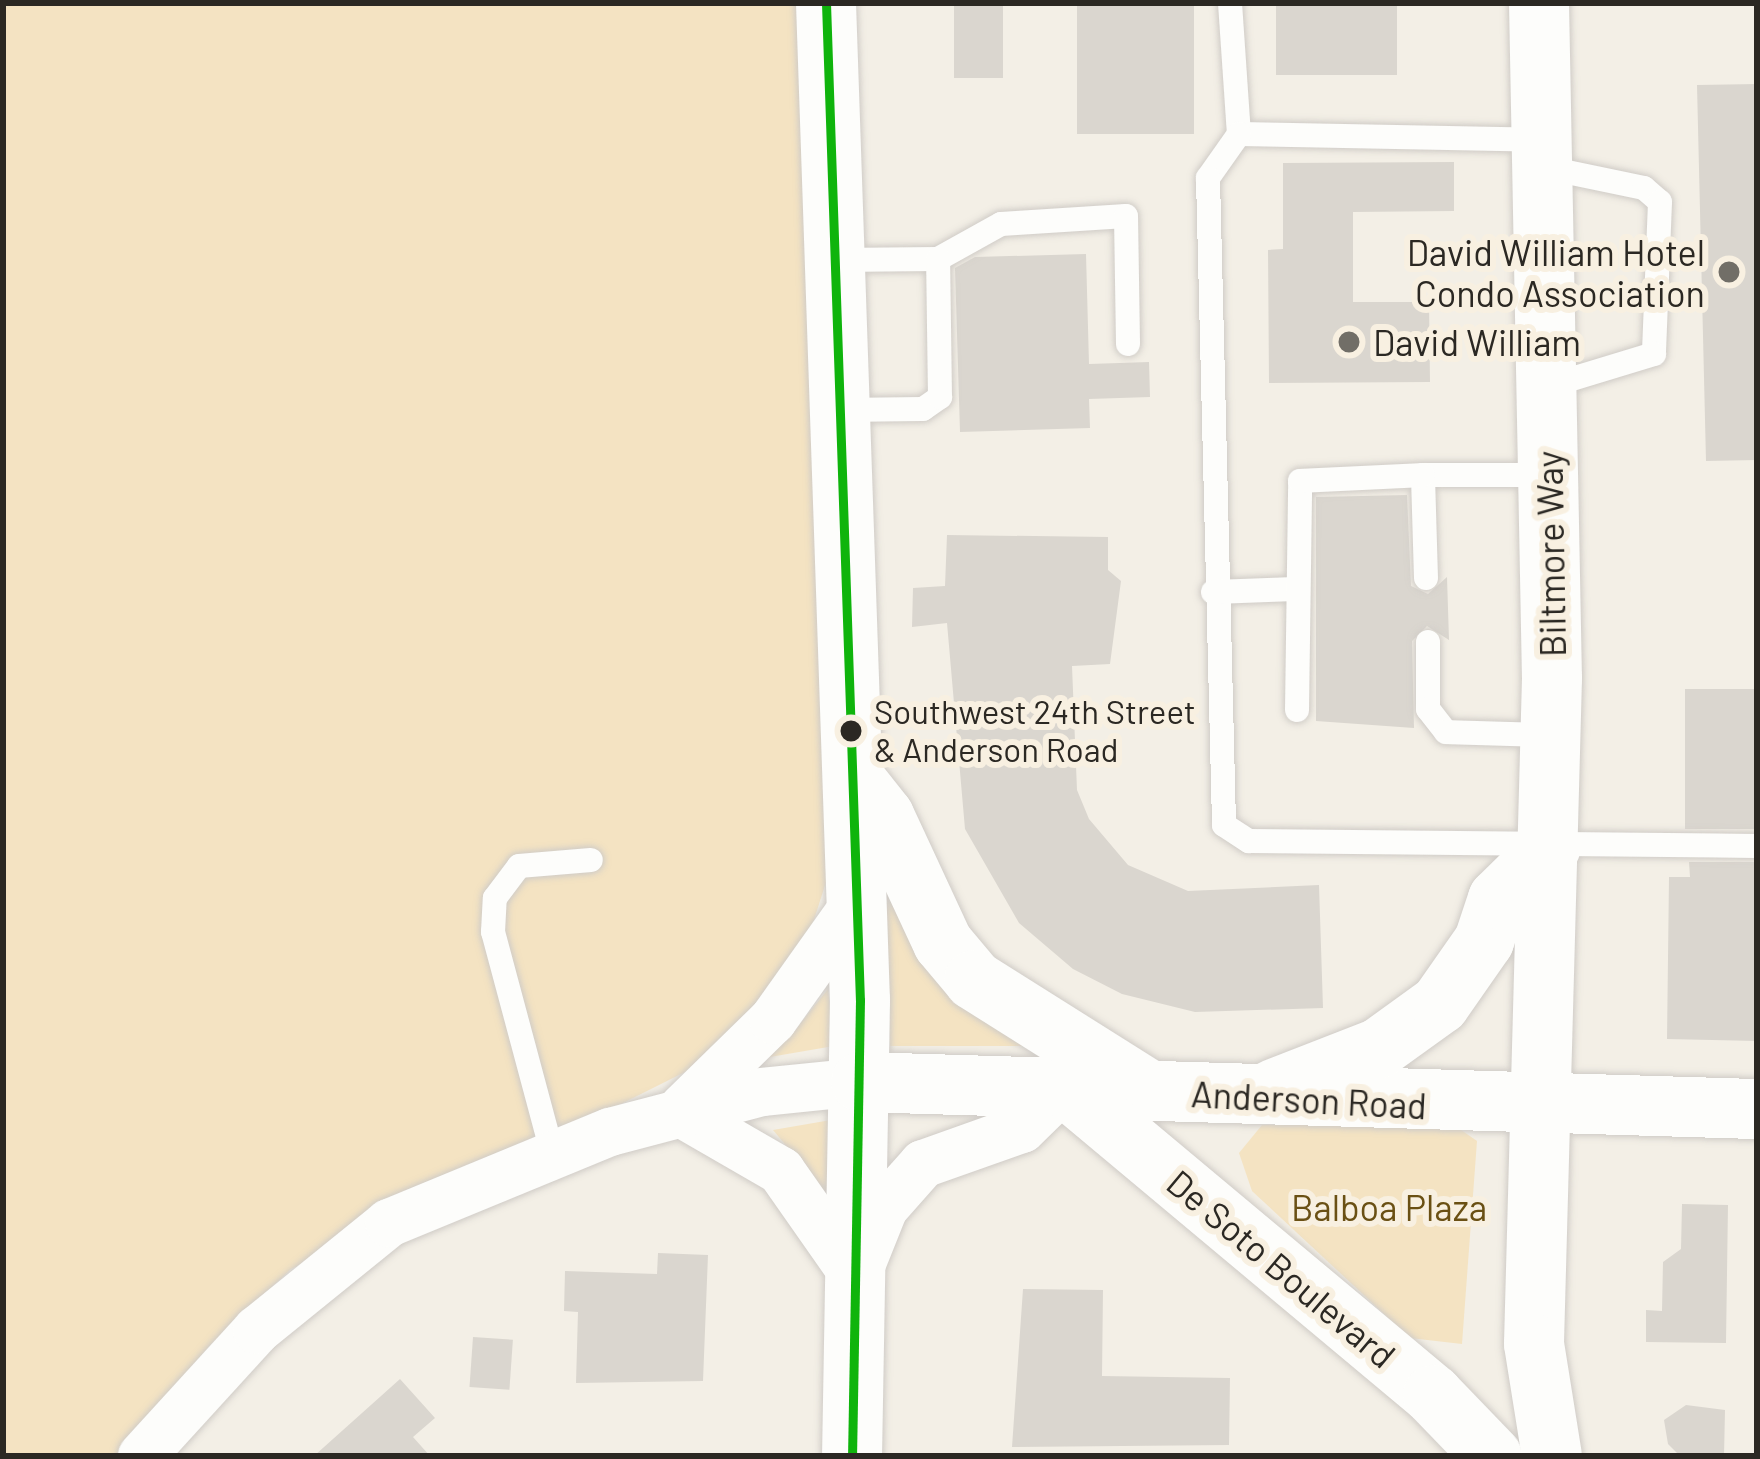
<!DOCTYPE html>
<html>
<head>
<meta charset="utf-8">
<style>
  body { margin:0 }
  #map { position:relative; width:1760px; height:1459px; overflow:hidden; background:#f3efe6; font-family:Barlow,sans-serif }
  div>[style] { position:absolute }
  .green>* { inset:0; background:#f4e3c2 }
  .building>* { inset:0; background:#dad6cf; transform-origin:0 0 }
  .roads { filter:drop-shadow(0 0 3px #d0ccc7) drop-shadow(0 0 3px #d0ccc7) }
  .service>* { height:24px; margin:-12px; padding:0 12px; transform-origin:12px; border-radius:12px; background:#fdfdfb }
  .minor>* { height:48px; margin:-24px; padding:0 24px; transform-origin:24px; border-radius:24px; background:#fdfdfb }
  .tertiary>* { height:60px; margin:-30px; padding:0 30px; transform-origin:30px; border-radius:30px; background:#fdfdfb }
  .bus-1>* { height:9px; margin:-4.5px; padding:0 4.5px; transform-origin:4.5px; border-radius:4.5px; background:#0fb40c }
  .dots>* { width:33px; height:33px; translate:-50% -50%; box-sizing:border-box; border:6px solid #f8f0e1; border-radius:50% }
  span { translate:-50% -50%; white-space:nowrap; text-align:center; line-height:1.15; -webkit-text-stroke:12px #f8f0e1; paint-order:stroke }
  .bus-label { font-size:33px; color:#2b2823 }
  .left { translate:0 -50%; text-align:left }
  .poi-label { font-size:36px; color:#2b2823 }
  .right { translate:-100% -50%; text-align:right }
  .street-label { font-size:36px; color:#2b2823 }
  .park-label { font-size:36px; color:#6a5014 }
  .frame { position:absolute; inset:0; border:6px solid #2b2823; pointer-events:none }
</style>
</head>
<body>
<div id="map">
  <div class="green">
    <div style="clip-path:polygon(3px 3px,803px 3px,834px 857px,804px 951px,701px 1064px,291px 1269px,209px 1346px,116px 1456px,3px 1456px)"></div>
    <div style="clip-path:polygon(886px 862px,1029px 1046px,890px 1046px)"></div>
    <div style="clip-path:polygon(828px 989px,834px 1046px,764px 1058px,796px 1029px)"></div>
    <div style="clip-path:polygon(831px 1120px,832px 1186px,824px 1191px,773px 1130px)"></div>
    <div style="clip-path:polygon(1262px 1125px,1454px 1125px,1477px 1141px,1462px 1344px,1410px 1338px,1252px 1191px,1239px 1153px)"></div>
  </div>
  <div class="building">
    <div style="left:954px;top:3px;width:49px;height:75px"></div>
    <div style="left:1077px;top:3px;width:117px;height:131px"></div>
    <div style="left:1276px;top:3px;width:121px;height:72px"></div>
    <div style="clip-path:polygon(1757px 84px,1757px 460px,1706px 461px,1697px 85px)"></div>
    <div style="clip-path:polygon(1454px 162px,1454px 211px,1353px 212px,1353px 302px,1429px 302px,1430px 382px,1269px 383px,1268px 250px,1283px 249px,1283px 163px)"></div>
    <div style="clip-path:polygon(1086px 254px,1089px 364px,1149px 362px,1150px 397px,1089px 399px,1090px 428px,960px 432px,955px 268px,975px 257px)"></div>
    <div style="clip-path:polygon(1407px 495px,1411px 586px,1428px 594px,1447px 577px,1449px 640px,1427px 626px,1412px 641px,1414px 728px,1316px 721px,1316px 497px)"></div>
    <div style="clip-path:polygon(947px 535px,1108px 537px,1108px 570px,1121px 581px,1110px 664px,1072px 666px,1077px 790px,1089px 819px,1128px 865px,1188px 891px,1319px 885px,1323px 1008px,1195px 1012px,1122px 994px,1073px 969px,1019px 923px,965px 829px,947px 623px,912px 627px,913px 588px,945px 586px)"></div>
    <div style="left:1685px;top:689px;width:72px;height:140px"></div>
    <div style="clip-path:polygon(1689px 862px,1757px 862px,1757px 1041px,1667px 1039px,1669px 877px,1690px 877px)"></div>
    <div style="clip-path:polygon(1682px 1204px,1728px 1205px,1726px 1343px,1646px 1342px,1646px 1310px,1662px 1311px,1663px 1262px,1681px 1249px)"></div>
    <div style="clip-path:polygon(658px 1253px,708px 1255px,703px 1381px,576px 1383px,578px 1312px,564px 1311px,565px 1271px,657px 1274px)"></div>
    <div style="clip-path:polygon(1023px 1289px,1103px 1290px,1102px 1376px,1230px 1378px,1229px 1445px,1012px 1447px)"></div>
    <div style="left:473px;top:1337px;width:40px;height:50px;rotate:4deg"></div>
    <div style="clip-path:polygon(400px 1379px,435px 1418px,413px 1437px,430px 1456px,314px 1456px)"></div>
    <div style="clip-path:polygon(1686px 1405px,1725px 1410px,1724px 1456px,1680px 1456px,1668px 1444px,1664px 1420px)"></div>
  </div>
  <div class="roads">
    <div class="service">
      <div style="left:1230px;top:3px;width:131px;rotate:86.1deg"></div>
      <div style="left:1239px;top:134px;width:301px;rotate:1.1deg"></div>
      <div style="left:1239px;top:134px;width:54px;rotate:125.2deg"></div>
      <div style="left:1208px;top:178px;width:647px;rotate:88.58deg"></div>
      <div style="left:1224px;top:825px;width:30px;rotate:33deg"></div>
      <div style="left:1249px;top:841px;width:508px;rotate:0.56deg"></div>
      <div style="left:1543px;top:167px;width:103px;rotate:11.7deg"></div>
      <div style="left:1644px;top:188px;width:21px;rotate:41deg"></div>
      <div style="left:1660px;top:202px;width:152px;rotate:92.3deg"></div>
      <div style="left:1654px;top:354px;width:110px;rotate:163.1deg"></div>
      <div style="left:835px;top:260px;width:103px;rotate:-0.6deg"></div>
      <div style="left:938px;top:259px;width:72px;rotate:-29.1deg"></div>
      <div style="left:1001px;top:224px;width:125px;rotate:-3.7deg"></div>
      <div style="left:1126px;top:216px;width:128px;rotate:89.1deg"></div>
      <div style="left:840px;top:410px;width:83px;rotate:-0.7deg"></div>
      <div style="left:923px;top:409px;width:21px;rotate:-35deg"></div>
      <div style="left:940px;top:397px;width:138px;rotate:-90.8deg"></div>
      <div style="left:1426px;top:578px;width:103px;rotate:-91.7deg"></div>
      <div style="left:1423px;top:475px;width:123px"></div>
      <div style="left:1213px;top:592px;width:83px;rotate:-2.1deg"></div>
      <div style="left:1428px;top:642px;width:67px;rotate:90deg"></div>
      <div style="left:1428px;top:709px;width:29px;rotate:52deg"></div>
      <div style="left:1446px;top:732px;width:103px;rotate:1.7deg"></div>
      <div style="left:1297px;top:710px;width:229px;rotate:-89.2deg"></div>
      <div style="left:1300px;top:481px;width:123px;rotate:-2.8deg"></div>
      <div style="left:552px;top:1152px;width:228px;rotate:-105deg"></div>
      <div style="left:493px;top:932px;width:34px;rotate:-87deg"></div>
      <div style="left:495px;top:898px;width:40px;rotate:-53deg"></div>
      <div style="left:519px;top:866px;width:72px;rotate:-4.8deg"></div>
    </div>
    <div class="minor">
      <div style="left:683px;top:1108px;width:126px;rotate:-44.4deg"></div>
      <div style="left:773px;top:1020px;width:145px;rotate:-54.6deg"></div>
      <div style="left:679px;top:1112px;width:118px;rotate:30deg"></div>
      <div style="left:781px;top:1171px;width:131px;rotate:55deg"></div>
      <div style="left:862px;top:1263px;width:59px;rotate:-68.2deg"></div>
      <div style="left:884px;top:1208px;width:59px;rotate:-48.4deg"></div>
      <div style="left:923px;top:1164px;width:105px;rotate:-19.5deg"></div>
      <div style="left:1022px;top:1129px;width:60px;rotate:-44.3deg"></div>
      <div style="left:142px;top:1456px;width:171px;rotate:-47.6deg"></div>
      <div style="left:257px;top:1330px;width:170px;rotate:-39deg"></div>
      <div style="left:389px;top:1223px;width:239px;rotate:-22.4deg"></div>
      <div style="left:610px;top:1132px;width:157px;rotate:-14.7deg"></div>
      <div style="left:762px;top:1092px;width:100px;rotate:-5.8deg"></div>
    </div>
    <div class="tertiary">
      <div style="left:826px;top:3px;width:998px;rotate:88.05deg"></div>
      <div style="left:860px;top:1000px;width:456px;rotate:91deg"></div>
      <div style="left:1539px;top:3px;width:675px;rotate:88.9deg"></div>
      <div style="left:1552px;top:678px;width:666px;rotate:91.55deg"></div>
      <div style="left:1534px;top:1344px;width:113px;rotate:80.9deg"></div>
      <div style="left:853px;top:777px;width:50px;rotate:51.5deg"></div>
      <div style="left:884px;top:816px;width:140px;rotate:65.1deg"></div>
      <div style="left:943px;top:943px;width:48px;rotate:50deg"></div>
      <div style="left:974px;top:980px;width:199px;rotate:32.2deg"></div>
      <div style="left:861px;top:1082px;width:896px;rotate:1.73deg"></div>
      <div style="left:1065px;top:1087px;width:480px;rotate:39.9deg"></div>
      <div style="left:1433px;top:1395px;width:85px;rotate:46deg"></div>
      <div style="left:1274px;top:1089px;width:113px;rotate:-21.3deg"></div>
      <div style="left:1379px;top:1048px;width:75px;rotate:-35.8deg"></div>
      <div style="left:1440px;top:1004px;width:77px;rotate:-55.1deg"></div>
      <div style="left:1484px;top:941px;width:44px;rotate:-71.6deg"></div>
      <div style="left:1498px;top:899px;width:74px;rotate:-44.5deg"></div>
    </div>
  </div>
  <div class="bus-1">
    <div style="left:826px;top:3px;width:998px;rotate:88.05deg"></div>
    <div style="left:860px;top:1000px;width:456px;rotate:91deg"></div>
  </div>
  <div class="dots">
    <div style="left:1729px;top:272px;background:#716e67"></div>
    <div style="left:1349px;top:342px;background:#716e67"></div>
    <div style="left:851px;top:731px;background:#2b2823"></div>
  </div>
  <div class="bus-label">
    <span class="left" style="left:874px;top:731px">Southwest 24th Street<br>&amp; Anderson Road</span>
  </div>
  <div class="poi-label">
    <span class="right" style="left:1705px;top:272px">David William Hotel<br>Condo Association</span>
    <span class="left" style="left:1373px;top:342px">David William</span>
  </div>
  <div class="street-label">
    <span style="left:1550px;top:554px;rotate:-91deg">Biltmore Way</span>
    <span style="left:1309px;top:1099px;rotate:3deg">Anderson Road</span>
    <span style="left:1282px;top:1268px;rotate:40deg">De Soto Boulevard</span>
  </div>
  <div class="park-label">
    <span style="left:1389px;top:1207px">Balboa Plaza</span>
  </div>
  <div class="frame"></div>
</div>
</body>
</html>
